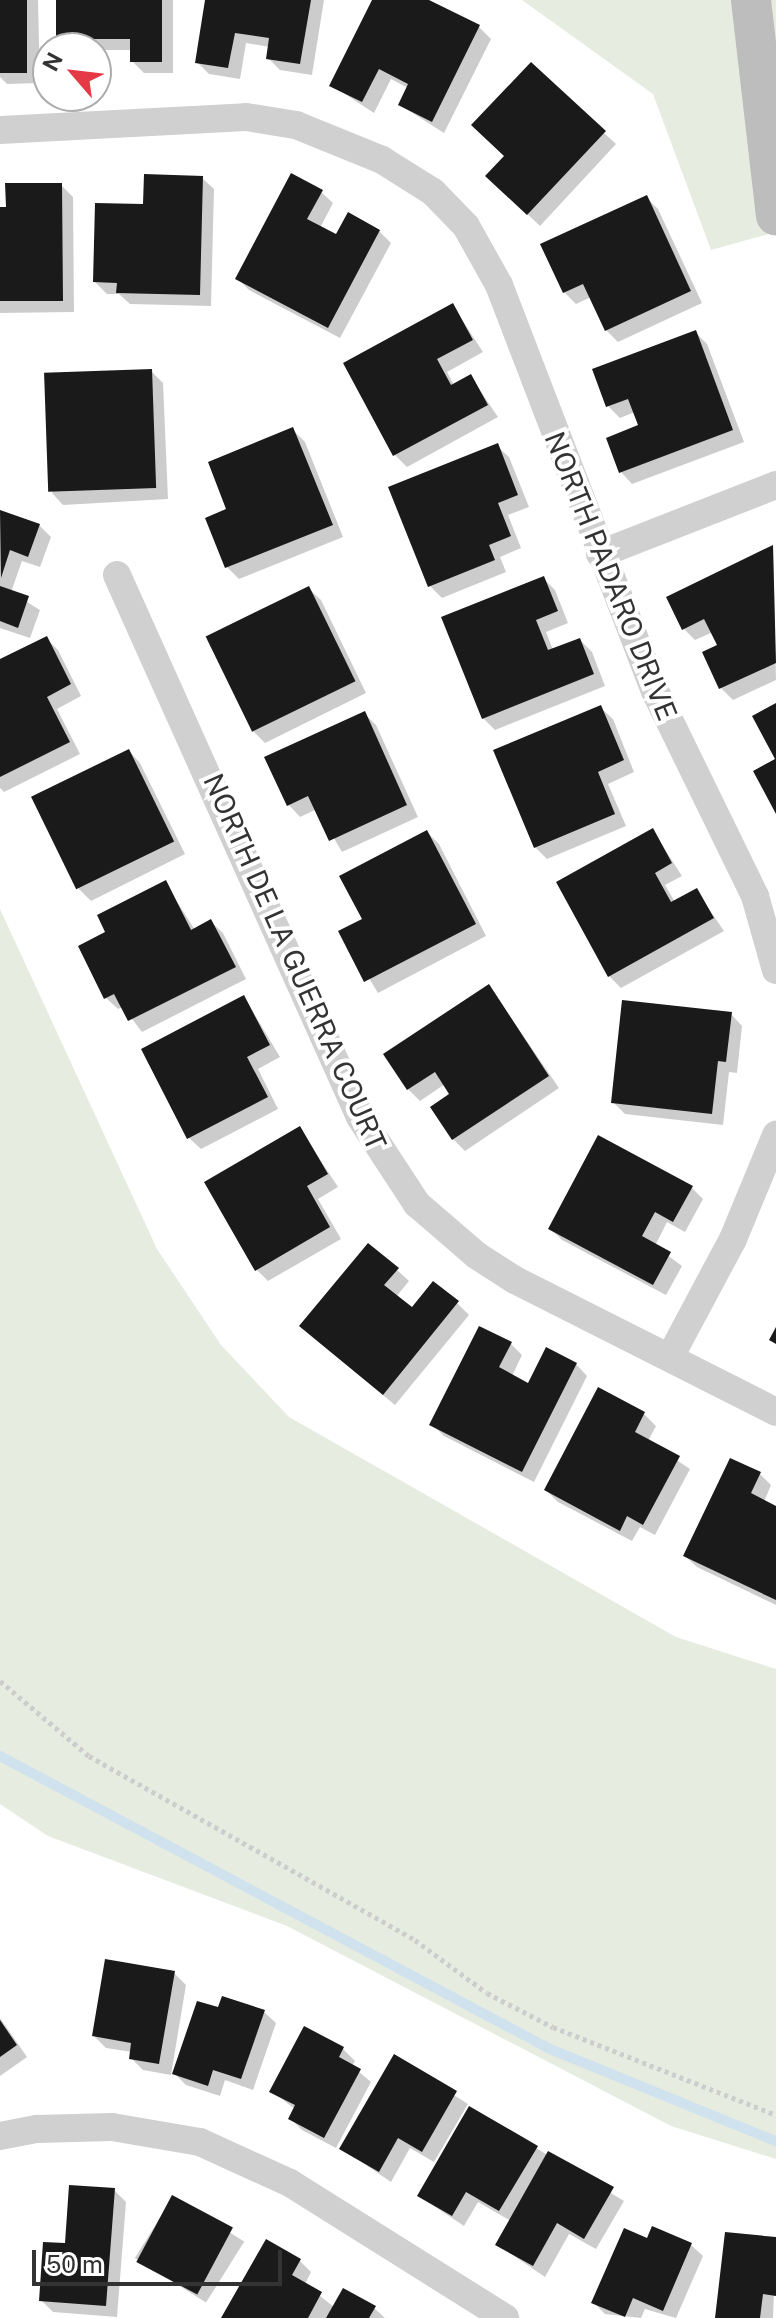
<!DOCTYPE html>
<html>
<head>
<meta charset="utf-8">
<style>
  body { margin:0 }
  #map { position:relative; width:776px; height:2318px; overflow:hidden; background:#fff; font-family:"Public Sans",sans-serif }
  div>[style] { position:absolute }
  .green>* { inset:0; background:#e6ecdf }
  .shadow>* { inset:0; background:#0003; transform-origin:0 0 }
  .stream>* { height:10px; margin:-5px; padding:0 5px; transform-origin:5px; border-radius:5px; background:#cfe2ee }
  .building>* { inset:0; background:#1a1a1a; transform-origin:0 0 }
  .path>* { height:5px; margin-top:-2.5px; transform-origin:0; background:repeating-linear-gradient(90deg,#cdcdcd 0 4px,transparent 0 8px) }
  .street>* { height:28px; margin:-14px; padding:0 14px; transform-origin:14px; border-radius:14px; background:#d0d0d0 }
  .secondary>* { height:40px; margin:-20px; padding:0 20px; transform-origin:20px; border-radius:20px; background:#bdbdbd }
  span { translate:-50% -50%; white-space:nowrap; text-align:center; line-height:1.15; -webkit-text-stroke:8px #fff; paint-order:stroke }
  .street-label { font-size:28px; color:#333 }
  .north { position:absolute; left:32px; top:32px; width:80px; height:80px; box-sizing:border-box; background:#fff; border:2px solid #adadad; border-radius:50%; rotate:298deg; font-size:22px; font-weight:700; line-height:32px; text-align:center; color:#333 }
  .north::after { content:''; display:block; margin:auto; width:28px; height:36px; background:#e63946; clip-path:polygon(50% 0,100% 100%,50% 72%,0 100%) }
  .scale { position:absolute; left:32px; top:2250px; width:250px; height:36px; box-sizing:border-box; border:4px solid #333; border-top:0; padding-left:10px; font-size:24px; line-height:28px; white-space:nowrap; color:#333; -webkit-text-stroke:6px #fff; paint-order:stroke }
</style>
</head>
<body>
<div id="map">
  <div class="green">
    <div style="clip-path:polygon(522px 0,776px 0,776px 232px,711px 250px,653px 94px)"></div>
    <div style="clip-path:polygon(0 909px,157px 1249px,221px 1345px,289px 1417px,676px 1637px,776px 1669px,776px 2159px,671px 2126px,287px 1926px,48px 1836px,0 1804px)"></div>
  </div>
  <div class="shadow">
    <div style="clip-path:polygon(0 0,38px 0,40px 83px,7px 84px,0 77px)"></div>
    <div style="clip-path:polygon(58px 0,173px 0,173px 73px,144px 73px,132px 61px,132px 50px,104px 50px,105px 90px,96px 90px,96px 48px,58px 48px)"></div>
    <div style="clip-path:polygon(207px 0,324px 0,312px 75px,280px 70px,268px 58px,270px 47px,246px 43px,240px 79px,209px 74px,197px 62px)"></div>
    <div style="clip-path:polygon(374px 0,425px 0,479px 27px,491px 39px,444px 133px,400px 105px,408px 88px,391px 79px,374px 113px,331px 85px)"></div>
    <div style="clip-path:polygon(604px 133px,616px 144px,540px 226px,500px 188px)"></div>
    <div style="clip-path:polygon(202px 178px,214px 189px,211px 306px,130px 304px,119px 294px,107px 294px,95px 282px,145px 206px)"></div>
    <div style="clip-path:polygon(61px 185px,73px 197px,74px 312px,0 313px,0 209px)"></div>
    <div style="clip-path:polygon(321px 192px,333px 203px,320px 228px,337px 237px,379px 231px,391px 243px,340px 338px,249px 290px,238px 279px)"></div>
    <div style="clip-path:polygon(646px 197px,658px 209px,702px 303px,618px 342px,606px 330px,591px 297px,576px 304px,564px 292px)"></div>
    <div style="clip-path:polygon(453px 306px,483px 352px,447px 372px,454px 385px,471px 377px,498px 417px,407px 467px,395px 455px,346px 364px)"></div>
    <div style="clip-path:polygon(695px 332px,707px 344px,744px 442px,632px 484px,621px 472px,641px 426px,635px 412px,620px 418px,608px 406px)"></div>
    <div style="clip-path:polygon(151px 371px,163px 383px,168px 499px,63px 505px,52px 493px)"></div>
    <div style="clip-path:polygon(293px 430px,305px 442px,343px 537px,239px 579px,227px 567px,208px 519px,229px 510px)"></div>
    <div style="clip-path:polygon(497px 446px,509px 457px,529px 507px,508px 515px,521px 548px,500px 557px,506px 572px,442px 598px,430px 586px)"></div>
    <div style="clip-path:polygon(0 512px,39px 525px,51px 537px,40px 567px,22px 561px,11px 592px,40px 610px,30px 638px,0 628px)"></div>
    <div style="clip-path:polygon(773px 548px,776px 680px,733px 700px,721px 688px,705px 653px,720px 646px,713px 632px,695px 640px,683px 628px)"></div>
    <div style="clip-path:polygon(543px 578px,555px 590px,568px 623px,546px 632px,553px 650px,580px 640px,592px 652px,605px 686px,495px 730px,483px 718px)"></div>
    <div style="clip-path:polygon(309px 589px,321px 600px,366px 693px,265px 743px,253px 731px)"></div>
    <div style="clip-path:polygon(46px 638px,58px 650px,81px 696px,57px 709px,80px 754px,4px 792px,0 788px,0 662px)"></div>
    <div style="clip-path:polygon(601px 708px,613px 719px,634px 772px,608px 784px,626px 826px,547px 859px,535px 847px)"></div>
    <div style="clip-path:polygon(364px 713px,376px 725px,418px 817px,342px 852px,317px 809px,300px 817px,289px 805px)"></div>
    <div style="clip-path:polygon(129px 751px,140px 763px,185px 854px,91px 901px,79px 889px,34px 798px)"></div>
    <div style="clip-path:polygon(653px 831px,682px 876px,665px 885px,675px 902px,696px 890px,724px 931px,621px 988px,609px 976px)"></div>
    <div style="clip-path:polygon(427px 832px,439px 844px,486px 936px,378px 993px,341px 932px,364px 920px)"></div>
    <div style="clip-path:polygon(165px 883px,195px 930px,211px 922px,223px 933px,246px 979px,142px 1032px,123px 1007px,118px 1009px,106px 998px,108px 933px)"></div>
    <div style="clip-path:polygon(489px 986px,559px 1088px,465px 1151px,453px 1139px,452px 1094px,445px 1084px,420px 1101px,408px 1089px)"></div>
    <div style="clip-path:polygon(244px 997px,280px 1057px,258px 1069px,278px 1109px,201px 1149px,189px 1138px)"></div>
    <div style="clip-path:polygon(731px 1014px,742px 1026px,737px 1073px,729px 1072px,723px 1125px,625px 1114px,613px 1102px)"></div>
    <div style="clip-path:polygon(300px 1129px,338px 1187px,318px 1199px,341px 1239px,268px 1281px,256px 1269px)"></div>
    <div style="clip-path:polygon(692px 1188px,703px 1199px,685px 1232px,667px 1222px,655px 1246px,682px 1266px,666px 1295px,562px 1240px,550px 1228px)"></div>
    <div style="clip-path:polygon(397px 1270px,409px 1281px,396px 1297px,412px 1310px,457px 1303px,469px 1315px,395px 1405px,314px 1338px)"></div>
    <div style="clip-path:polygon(510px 1343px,522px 1355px,512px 1376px,529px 1385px,576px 1364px,587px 1376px,534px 1482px,444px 1436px,432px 1424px)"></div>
    <div style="clip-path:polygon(644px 1414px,656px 1426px,648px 1441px,690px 1469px,655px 1535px,640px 1527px,632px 1541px,558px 1502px,546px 1490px)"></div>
    <div style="clip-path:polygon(760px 1474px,771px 1485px,764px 1502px,776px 1508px,776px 1605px,697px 1567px,685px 1556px)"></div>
    <div style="clip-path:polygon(174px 1973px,186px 1985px,171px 2075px,143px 2070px,131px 2058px,132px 2052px,106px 2048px,94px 2036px)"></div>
    <div style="clip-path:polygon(219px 2010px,264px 2012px,276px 2023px,253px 2090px,225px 2080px,220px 2096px,186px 2085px,174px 2073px)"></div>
    <div style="clip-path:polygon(0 2018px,27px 2057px,0 2076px)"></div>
    <div style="clip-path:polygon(343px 2049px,355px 2061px,352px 2066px,371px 2082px,336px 2148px,302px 2130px,290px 2118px,295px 2109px,271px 2091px)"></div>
    <div style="clip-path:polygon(394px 2057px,468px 2104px,434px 2162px,410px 2148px,391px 2182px,341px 2148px)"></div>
    <div style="clip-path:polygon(536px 2148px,624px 2201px,596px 2249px,569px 2234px,545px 2277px,498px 2245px,511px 2221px,478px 2202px,464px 2226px,419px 2196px)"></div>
    <div style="clip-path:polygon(114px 2190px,126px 2202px,117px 2317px,53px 2312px,41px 2300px)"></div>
    <div style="left:173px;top:2197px;width:84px;height:72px;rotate:32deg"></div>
    <div style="clip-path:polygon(776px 2239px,773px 2318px,717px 2318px)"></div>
    <div style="clip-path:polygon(648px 2241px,691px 2245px,703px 2256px,676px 2318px,645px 2309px,641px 2318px,605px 2314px,593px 2302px)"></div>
    <div style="clip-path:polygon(300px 2261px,311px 2272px,305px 2284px,334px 2307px,374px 2308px,385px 2318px,223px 2318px)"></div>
  </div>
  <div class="stream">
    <div style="left:0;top:1756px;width:623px;rotate:28.05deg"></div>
    <div style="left:550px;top:2049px;width:244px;rotate:22.2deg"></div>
  </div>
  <div class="building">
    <div style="left:0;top:0;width:27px;height:73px"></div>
    <div style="clip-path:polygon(56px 0,162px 0,162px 62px,130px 62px,130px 39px,93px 39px,93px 48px,56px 48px)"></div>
    <div style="clip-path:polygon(205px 0,311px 0,300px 64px,266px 59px,269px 38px,235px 33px,228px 68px,195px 63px)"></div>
    <div style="clip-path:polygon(372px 0,429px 0,480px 25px,432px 122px,398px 105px,408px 84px,379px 69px,362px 102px,329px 86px)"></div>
    <div style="clip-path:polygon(531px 62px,606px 131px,527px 215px,485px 176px,504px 156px,471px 125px)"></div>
    <div style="clip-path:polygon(291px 173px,323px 190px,307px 219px,336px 234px,348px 212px,380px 230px,328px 328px,235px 279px)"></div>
    <div style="clip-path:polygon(144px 174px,203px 176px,200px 295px,116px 293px,117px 283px,93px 282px,95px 203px,143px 204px)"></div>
    <div style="clip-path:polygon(5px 183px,62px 183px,63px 301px,0 301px,0 207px,6px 207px)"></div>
    <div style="clip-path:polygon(647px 195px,691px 291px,605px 331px,583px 284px,563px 293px,540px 244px)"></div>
    <div style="clip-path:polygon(453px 303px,473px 340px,437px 359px,451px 385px,471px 374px,488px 405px,393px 456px,343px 363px)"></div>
    <div style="clip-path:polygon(696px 330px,733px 430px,619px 473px,606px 438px,638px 425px,628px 399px,606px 407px,592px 369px)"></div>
    <div style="left:152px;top:369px;width:119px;height:108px;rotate:88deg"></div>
    <div style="clip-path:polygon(293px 427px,333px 525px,225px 568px,205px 518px,226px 509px,208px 462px)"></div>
    <div style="clip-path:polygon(498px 443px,518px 495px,498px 503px,511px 536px,489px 545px,495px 560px,428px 587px,388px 487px)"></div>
    <div style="clip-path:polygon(0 510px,40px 524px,28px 557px,10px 550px,1px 578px)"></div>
    <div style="clip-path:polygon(773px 545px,776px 663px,719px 689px,702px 652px,717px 645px,704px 619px,682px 630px,666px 597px)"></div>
    <div style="clip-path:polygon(544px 576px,558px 611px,536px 620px,548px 650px,580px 638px,594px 674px,482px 719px,441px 617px)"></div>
    <div style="clip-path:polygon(0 586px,29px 596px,18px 628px,0 621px)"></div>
    <div style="left:309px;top:586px;width:106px;height:115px;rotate:64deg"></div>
    <div style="clip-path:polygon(47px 636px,71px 684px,47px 697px,70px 742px,0 777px,0 659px)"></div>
    <div style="clip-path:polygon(776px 703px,776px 814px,753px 771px,775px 759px,752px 716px)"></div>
    <div style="clip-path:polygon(601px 705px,624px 760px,598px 772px,615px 814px,534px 848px,493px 750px)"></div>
    <div style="clip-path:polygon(365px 711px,407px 805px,329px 841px,308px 796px,287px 806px,264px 757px)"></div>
    <div style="left:129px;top:749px;width:103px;height:109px;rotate:64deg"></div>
    <div style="clip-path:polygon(653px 828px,672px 863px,655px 873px,671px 902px,697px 888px,714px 918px,608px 977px,556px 882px)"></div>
    <div style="clip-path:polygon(427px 830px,476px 924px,364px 982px,338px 931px,362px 919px,339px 876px)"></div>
    <div style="clip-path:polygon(166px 880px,191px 930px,211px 919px,236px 967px,128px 1021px,114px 994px,104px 999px,78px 946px,105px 932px,97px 915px)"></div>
    <div style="clip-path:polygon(489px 984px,549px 1076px,452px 1140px,430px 1107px,449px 1094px,435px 1072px,407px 1090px,383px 1054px)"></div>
    <div style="clip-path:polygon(244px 995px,270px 1045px,247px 1057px,268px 1097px,187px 1139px,141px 1049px)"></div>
    <div style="clip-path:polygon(622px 1000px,732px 1012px,726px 1062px,718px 1061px,712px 1114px,611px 1103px)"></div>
    <div style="clip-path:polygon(300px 1126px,328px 1174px,307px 1186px,330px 1227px,255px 1271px,204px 1182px)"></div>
    <div style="clip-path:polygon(598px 1135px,693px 1186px,673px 1222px,655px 1212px,642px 1236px,671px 1252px,653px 1285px,548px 1229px)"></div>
    <div style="clip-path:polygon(368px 1243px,399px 1268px,384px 1285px,412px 1307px,433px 1281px,459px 1301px,383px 1395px,299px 1326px)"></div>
    <div style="clip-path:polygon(479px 1326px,512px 1342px,499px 1367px,528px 1383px,546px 1347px,577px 1363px,522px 1472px,429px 1425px)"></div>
    <div style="clip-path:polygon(776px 1327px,776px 1344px,769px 1340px)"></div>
    <div style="clip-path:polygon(598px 1387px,645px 1412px,635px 1432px,680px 1456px,643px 1525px,627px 1516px,620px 1531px,544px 1490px)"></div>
    <div style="clip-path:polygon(730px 1458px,761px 1472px,751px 1493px,776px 1506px,776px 1600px,683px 1556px)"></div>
    <div style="clip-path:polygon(105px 1959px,175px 1971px,159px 2064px,129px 2059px,131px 2043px,92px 2036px)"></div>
    <div style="clip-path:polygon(222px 1996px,265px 2010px,241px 2079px,213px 2070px,208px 2086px,172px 2074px,197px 2001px,218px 2007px)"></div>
    <div style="clip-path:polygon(0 2020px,17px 2045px,0 2057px)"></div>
    <div style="clip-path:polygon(304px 2026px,344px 2047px,339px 2057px,361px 2069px,324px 2138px,288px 2119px,295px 2105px,269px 2092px)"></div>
    <div style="clip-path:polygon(394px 2054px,457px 2091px,422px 2152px,398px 2138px,379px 2172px,339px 2149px)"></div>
    <div style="clip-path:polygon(469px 2106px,538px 2146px,499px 2211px,466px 2192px,452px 2216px,417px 2196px)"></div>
    <div style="clip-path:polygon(548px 2151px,614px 2187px,584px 2239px,557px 2223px,533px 2266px,495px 2245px)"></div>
    <div style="clip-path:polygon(69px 2185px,115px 2188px,106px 2306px,39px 2301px,43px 2242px,65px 2243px)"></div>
    <div style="left:172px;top:2195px;width:69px;height:76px;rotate:28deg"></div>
    <div style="clip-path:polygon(652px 2226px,692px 2243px,663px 2311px,633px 2298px,625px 2317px,591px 2303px,624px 2228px,647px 2238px)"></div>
    <div style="clip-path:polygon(725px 2232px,776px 2237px,776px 2296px,763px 2294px,760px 2318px,715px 2318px)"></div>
    <div style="clip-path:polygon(266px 2239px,301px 2259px,292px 2275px,322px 2292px,308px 2318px,221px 2318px)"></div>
    <div style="clip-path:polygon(343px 2288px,376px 2306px,369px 2318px,326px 2318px)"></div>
  </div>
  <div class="path">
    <div style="left:0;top:1681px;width:116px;rotate:40.1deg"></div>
    <div style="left:89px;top:1756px;width:374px;rotate:29.4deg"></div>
    <div style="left:415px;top:1940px;width:89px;rotate:36.4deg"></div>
    <div style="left:487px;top:1993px;width:74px;rotate:27.3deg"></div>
    <div style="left:553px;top:2027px;width:240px;rotate:21.5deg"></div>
  </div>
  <div class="street">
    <div style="left:0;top:130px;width:246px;rotate:-3deg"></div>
    <div style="left:246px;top:117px;width:51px;rotate:9.1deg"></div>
    <div style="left:296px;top:125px;width:93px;rotate:22.1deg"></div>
    <div style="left:382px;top:160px;width:60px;rotate:32.1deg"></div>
    <div style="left:433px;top:192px;width:47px;rotate:45.9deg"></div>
    <div style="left:466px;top:226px;width:68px;rotate:60.8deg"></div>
    <div style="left:499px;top:285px;width:437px;rotate:69deg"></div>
    <div style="left:656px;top:693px;width:226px;rotate:64deg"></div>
    <div style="left:755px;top:896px;width:77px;rotate:74.2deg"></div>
    <div style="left:600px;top:554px;width:189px;rotate:-21.4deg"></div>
    <div style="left:117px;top:575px;width:594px;rotate:65.85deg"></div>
    <div style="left:360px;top:1117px;width:104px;rotate:56.8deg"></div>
    <div style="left:417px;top:1204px;width:78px;rotate:40.8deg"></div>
    <div style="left:476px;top:1255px;width:46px;rotate:32.7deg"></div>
    <div style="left:515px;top:1280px;width:292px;rotate:26.8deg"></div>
    <div style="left:670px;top:1357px;width:134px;rotate:-61.9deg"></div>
    <div style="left:733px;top:1239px;width:113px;rotate:-67.5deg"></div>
    <div style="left:0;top:2136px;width:38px;rotate:-11deg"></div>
    <div style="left:37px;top:2129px;width:75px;rotate:-1.5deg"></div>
    <div style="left:112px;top:2127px;width:89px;rotate:9.7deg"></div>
    <div style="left:200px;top:2142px;width:99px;rotate:24.5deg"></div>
    <div style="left:290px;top:2183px;width:254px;rotate:32.1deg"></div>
  </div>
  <div class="secondary">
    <div style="left:751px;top:0;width:217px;rotate:83.4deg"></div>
  </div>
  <div class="street-label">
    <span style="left:611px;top:576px;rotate:68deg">NORTH PADARO DRIVE</span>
    <span style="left:295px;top:962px;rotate:66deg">NORTH DE LA GUERRA COURT</span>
  </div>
  <div class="north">N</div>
  <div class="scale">50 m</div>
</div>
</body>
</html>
